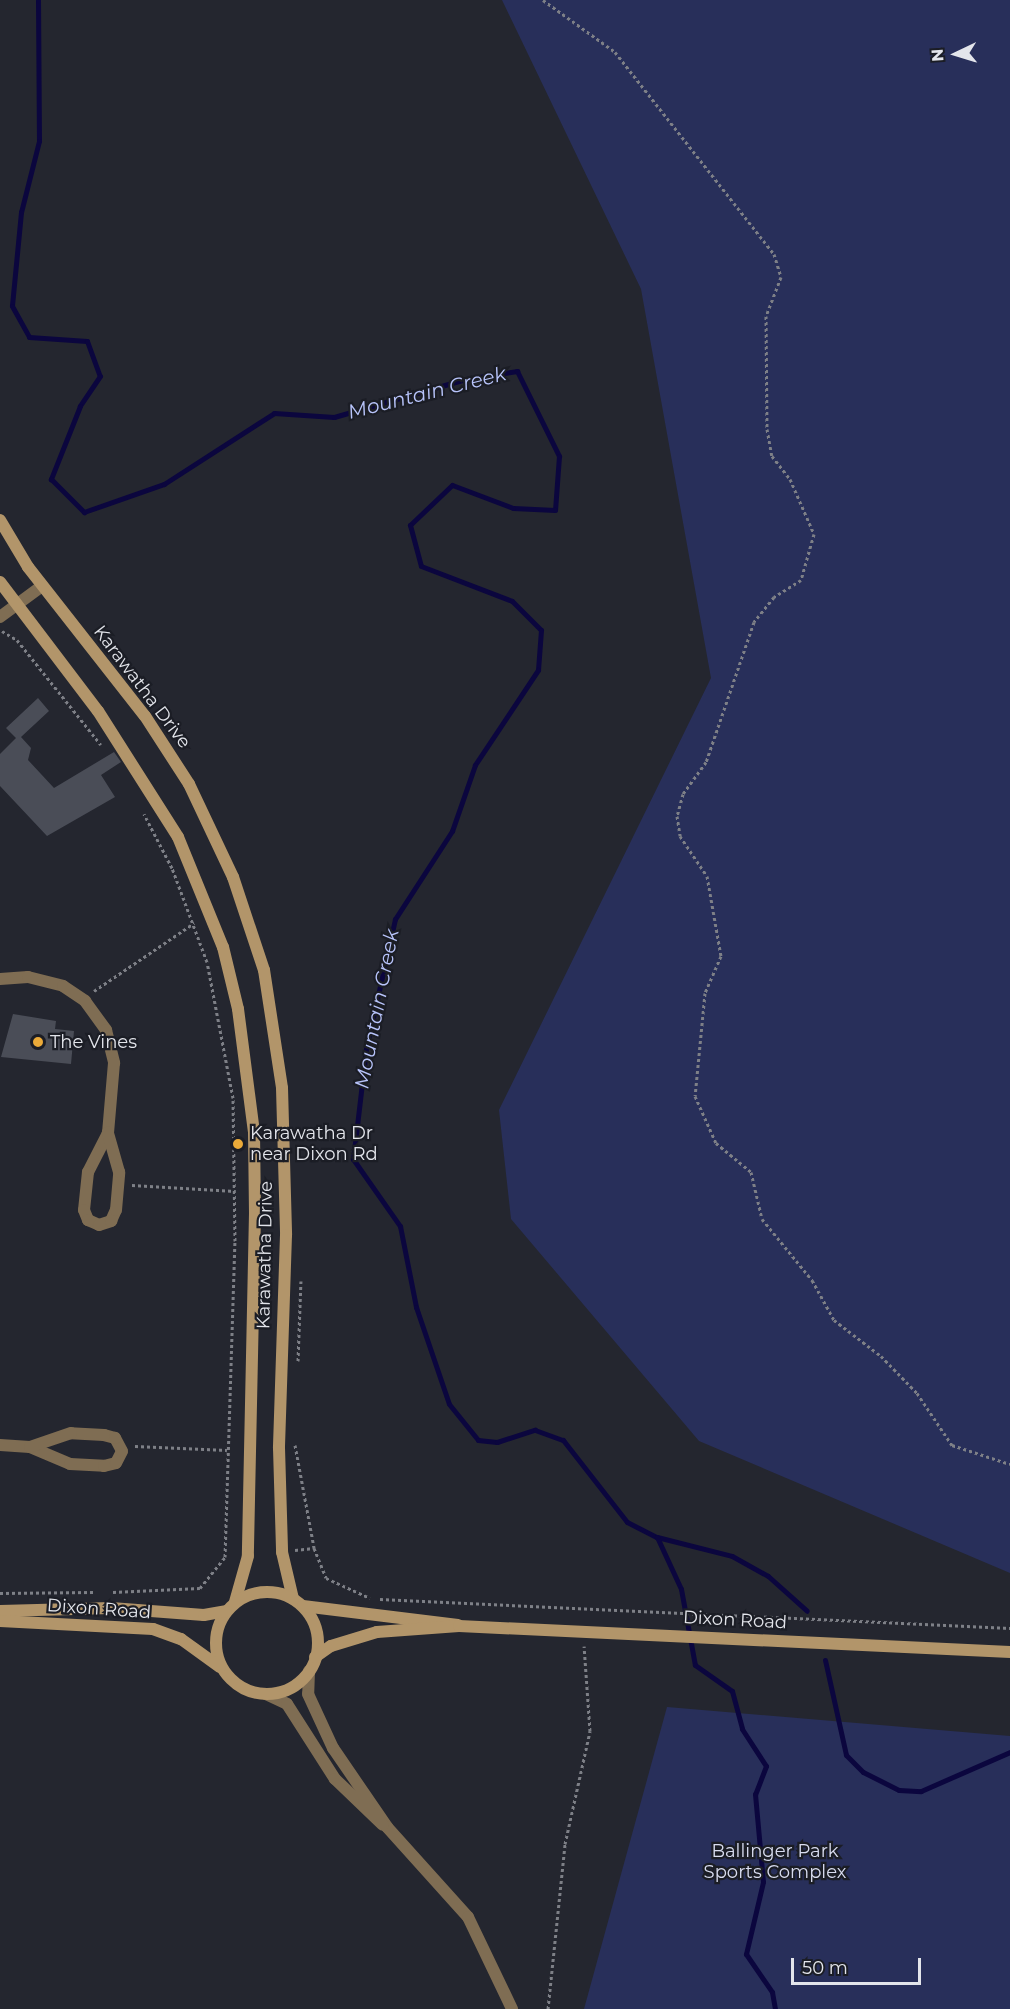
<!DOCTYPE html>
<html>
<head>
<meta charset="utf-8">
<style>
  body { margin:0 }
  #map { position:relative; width:1010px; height:2009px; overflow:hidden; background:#24262f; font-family:Montserrat,sans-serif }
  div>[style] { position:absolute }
  .green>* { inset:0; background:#282f5a }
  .stream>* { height:5px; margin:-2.5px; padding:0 2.5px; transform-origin:2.5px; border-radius:2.5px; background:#0b063e }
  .building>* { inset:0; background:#4a4d57 }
  .path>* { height:3px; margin-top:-1.5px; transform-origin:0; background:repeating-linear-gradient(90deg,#7e8087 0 3px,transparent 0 6px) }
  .minor>* { height:12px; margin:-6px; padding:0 6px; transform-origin:6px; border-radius:6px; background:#7f6d53 }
  .tertiary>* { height:12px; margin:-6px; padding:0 6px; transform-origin:6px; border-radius:6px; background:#7f6d53 }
  .secondary>* { height:12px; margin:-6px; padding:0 6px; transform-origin:6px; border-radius:6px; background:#b2956a }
  .secondary>.ring { margin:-6px; padding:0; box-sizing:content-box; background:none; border:12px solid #b2956a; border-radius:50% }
  .dots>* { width:16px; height:16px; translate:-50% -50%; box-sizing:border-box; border:3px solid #1b1d25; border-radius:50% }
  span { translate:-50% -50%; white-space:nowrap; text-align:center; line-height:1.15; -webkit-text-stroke:4.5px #1b1d25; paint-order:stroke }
  .street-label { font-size:18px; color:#e3e5eb }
  .poi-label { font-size:18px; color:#e3e5eb }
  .left { translate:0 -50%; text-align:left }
  .park-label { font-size:18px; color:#d9ddf0 }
  .water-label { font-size:20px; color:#b8c4fb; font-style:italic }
  .north { position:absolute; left:926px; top:24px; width:60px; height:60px; -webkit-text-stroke:4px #1b1d25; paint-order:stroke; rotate:266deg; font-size:16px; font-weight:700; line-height:24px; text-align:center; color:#e3e5eb }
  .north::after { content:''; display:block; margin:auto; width:21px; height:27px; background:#e3e5eb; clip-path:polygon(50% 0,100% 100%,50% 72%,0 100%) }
  .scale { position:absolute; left:791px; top:1958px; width:130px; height:27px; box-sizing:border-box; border:3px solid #e3e5eb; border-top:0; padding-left:8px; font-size:18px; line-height:21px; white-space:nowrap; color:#e3e5eb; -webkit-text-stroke:4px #1b1d25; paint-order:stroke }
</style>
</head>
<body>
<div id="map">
  <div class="green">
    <div style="clip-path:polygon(502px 0,1010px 0,1010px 1573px,699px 1441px,511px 1219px,499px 1110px,711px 678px,641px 289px)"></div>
    <div style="clip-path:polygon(667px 1707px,1010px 1736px,1010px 2009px,584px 2009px)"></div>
  </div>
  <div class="stream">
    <div style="left:38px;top:0;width:141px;rotate:89.6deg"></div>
    <div style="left:39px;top:141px;width:73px;rotate:104.2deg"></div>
    <div style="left:21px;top:212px;width:94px;rotate:95.5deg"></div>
    <div style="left:12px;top:306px;width:35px;rotate:61deg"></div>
    <div style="left:29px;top:337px;width:58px;rotate:3.9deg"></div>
    <div style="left:87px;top:341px;width:37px;rotate:70deg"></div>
    <div style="left:100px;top:376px;width:36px;rotate:124deg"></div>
    <div style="left:80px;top:406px;width:79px;rotate:111.7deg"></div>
    <div style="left:51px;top:479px;width:47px;rotate:45deg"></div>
    <div style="left:84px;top:512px;width:85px;rotate:-19.3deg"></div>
    <div style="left:164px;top:484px;width:131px;rotate:-32.8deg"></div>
    <div style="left:274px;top:413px;width:60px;rotate:3.8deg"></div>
    <div style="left:334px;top:417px;width:137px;rotate:-16.1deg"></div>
    <div style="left:466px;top:379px;width:52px;rotate:-8.9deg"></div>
    <div style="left:517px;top:371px;width:95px;rotate:63.7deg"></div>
    <div style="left:559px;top:456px;width:54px;rotate:94.2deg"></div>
    <div style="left:555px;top:510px;width:42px;rotate:-177.3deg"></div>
    <div style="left:513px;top:508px;width:65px;rotate:-159.3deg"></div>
    <div style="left:452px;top:485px;width:58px;rotate:136.4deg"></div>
    <div style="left:410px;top:525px;width:42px;rotate:75deg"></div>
    <div style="left:421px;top:566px;width:97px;rotate:21deg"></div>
    <div style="left:512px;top:601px;width:41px;rotate:45deg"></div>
    <div style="left:541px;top:630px;width:40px;rotate:94.3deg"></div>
    <div style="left:538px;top:670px;width:114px;rotate:123.6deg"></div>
    <div style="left:475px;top:765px;width:70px;rotate:109.2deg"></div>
    <div style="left:452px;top:831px;width:105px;rotate:122.9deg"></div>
    <div style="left:395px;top:919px;width:133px;rotate:102.6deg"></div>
    <div style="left:366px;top:1049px;width:111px;rotate:96.7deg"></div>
    <div style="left:353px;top:1159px;width:82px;rotate:55deg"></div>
    <div style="left:400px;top:1226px;width:83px;rotate:78.8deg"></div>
    <div style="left:416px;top:1307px;width:102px;rotate:71.2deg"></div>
    <div style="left:449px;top:1404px;width:46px;rotate:51.1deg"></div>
    <div style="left:478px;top:1440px;width:19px;rotate:6deg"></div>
    <div style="left:497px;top:1442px;width:40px;rotate:-18deg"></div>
    <div style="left:535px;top:1430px;width:30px;rotate:20deg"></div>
    <div style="left:563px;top:1440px;width:104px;rotate:52deg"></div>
    <div style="left:627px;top:1522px;width:34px;rotate:27deg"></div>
    <div style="left:657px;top:1537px;width:77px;rotate:14.2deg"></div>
    <div style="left:732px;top:1556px;width:41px;rotate:29.1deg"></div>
    <div style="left:768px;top:1576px;width:52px;rotate:41.9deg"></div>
    <div style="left:657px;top:1537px;width:57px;rotate:65.2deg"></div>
    <div style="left:681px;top:1589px;width:77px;rotate:79.6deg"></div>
    <div style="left:695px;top:1665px;width:45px;rotate:35.1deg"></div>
    <div style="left:732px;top:1691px;width:39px;rotate:75deg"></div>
    <div style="left:742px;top:1729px;width:44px;rotate:57deg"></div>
    <div style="left:766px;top:1766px;width:30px;rotate:111deg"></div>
    <div style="left:755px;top:1794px;width:88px;rotate:84.8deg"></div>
    <div style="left:763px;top:1882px;width:74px;rotate:103.3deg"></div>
    <div style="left:746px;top:1954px;width:46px;rotate:55.6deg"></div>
    <div style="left:772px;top:1992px;width:17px;rotate:80deg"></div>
    <div style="left:825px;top:1660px;width:97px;rotate:77.5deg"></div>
    <div style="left:846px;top:1755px;width:24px;rotate:45deg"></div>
    <div style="left:863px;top:1772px;width:40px;rotate:26.6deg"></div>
    <div style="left:899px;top:1790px;width:22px;rotate:3deg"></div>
    <div style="left:921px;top:1791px;width:97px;rotate:-23.7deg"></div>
  </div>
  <div class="building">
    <div style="clip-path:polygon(38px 698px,49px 711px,21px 737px,31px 748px,28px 760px,54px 788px,114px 752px,121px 762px,101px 775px,115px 797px,47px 836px,0 786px,0 754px,16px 738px,6px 728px)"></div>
    <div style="clip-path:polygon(13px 1014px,56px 1021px,55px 1029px,74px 1031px,71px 1064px,1px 1057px)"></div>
  </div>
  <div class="path">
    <div style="left:543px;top:0;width:89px;rotate:35.8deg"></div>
    <div style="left:615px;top:52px;width:257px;rotate:51.8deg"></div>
    <div style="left:774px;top:254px;width:24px;rotate:73deg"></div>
    <div style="left:781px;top:277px;width:42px;rotate:111deg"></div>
    <div style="left:766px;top:316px;width:113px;rotate:89.5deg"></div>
    <div style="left:767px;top:429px;width:27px;rotate:80deg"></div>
    <div style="left:772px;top:456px;width:29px;rotate:52deg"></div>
    <div style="left:790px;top:479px;width:60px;rotate:66.4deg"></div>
    <div style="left:814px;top:534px;width:48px;rotate:105.8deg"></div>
    <div style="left:801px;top:580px;width:32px;rotate:148deg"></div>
    <div style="left:774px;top:597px;width:32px;rotate:129deg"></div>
    <div style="left:754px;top:622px;width:148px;rotate:108.9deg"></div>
    <div style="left:706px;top:762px;width:39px;rotate:126deg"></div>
    <div style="left:683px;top:794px;width:23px;rotate:105deg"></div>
    <div style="left:677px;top:816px;width:20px;rotate:81deg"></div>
    <div style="left:680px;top:836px;width:48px;rotate:56deg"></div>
    <div style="left:707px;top:876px;width:81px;rotate:80.1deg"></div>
    <div style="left:721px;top:956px;width:40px;rotate:113.4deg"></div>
    <div style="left:705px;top:993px;width:103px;rotate:95.5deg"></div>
    <div style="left:695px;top:1096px;width:51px;rotate:65.9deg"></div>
    <div style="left:716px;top:1143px;width:45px;rotate:39.6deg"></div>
    <div style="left:751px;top:1172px;width:48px;rotate:76.8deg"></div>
    <div style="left:762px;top:1219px;width:79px;rotate:50.7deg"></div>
    <div style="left:812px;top:1280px;width:46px;rotate:61.2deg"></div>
    <div style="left:834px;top:1320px;width:59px;rotate:37.5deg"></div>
    <div style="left:881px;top:1356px;width:52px;rotate:45.8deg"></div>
    <div style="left:917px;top:1393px;width:63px;rotate:56.1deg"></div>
    <div style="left:952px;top:1445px;width:61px;rotate:18.1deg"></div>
    <div style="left:2px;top:631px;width:17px;rotate:31deg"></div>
    <div style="left:17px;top:640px;width:134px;rotate:51.3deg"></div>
    <div style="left:94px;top:991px;width:121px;rotate:-34.2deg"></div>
    <div style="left:132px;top:1185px;width:103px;rotate:3.3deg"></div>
    <div style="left:298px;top:1361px;width:80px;rotate:-87.9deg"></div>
    <div style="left:295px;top:1445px;width:105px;rotate:79.5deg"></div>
    <div style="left:314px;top:1548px;width:32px;rotate:68deg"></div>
    <div style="left:326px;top:1578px;width:48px;rotate:24.4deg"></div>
    <div style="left:135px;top:1446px;width:92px;rotate:2.5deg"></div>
    <div style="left:295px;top:1550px;width:19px;rotate:-6deg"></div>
    <div style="left:113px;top:1592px;width:87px;rotate:-2.6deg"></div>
    <div style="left:200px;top:1588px;width:40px;rotate:-51deg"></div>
    <div style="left:225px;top:1557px;width:316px;rotate:-88.2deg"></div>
    <div style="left:235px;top:1241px;width:143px;rotate:-90.8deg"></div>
    <div style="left:233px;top:1098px;width:138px;rotate:-100.8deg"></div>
    <div style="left:207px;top:962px;width:100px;rotate:-110.4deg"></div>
    <div style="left:172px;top:868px;width:61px;rotate:-117.4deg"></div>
    <div style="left:0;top:1593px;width:94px;rotate:-0.6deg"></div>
    <div style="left:380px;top:1599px;width:631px;rotate:2.64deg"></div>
    <div style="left:548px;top:2009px;width:166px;rotate:-84.1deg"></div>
    <div style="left:565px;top:1844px;width:116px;rotate:-77.5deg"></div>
    <div style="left:590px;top:1731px;width:85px;rotate:-94deg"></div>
  </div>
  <div class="minor">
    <div style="left:0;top:979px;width:28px;rotate:-4deg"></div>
    <div style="left:28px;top:977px;width:36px;rotate:14deg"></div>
    <div style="left:63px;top:986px;width:27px;rotate:34deg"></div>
    <div style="left:85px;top:1001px;width:36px;rotate:54deg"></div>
    <div style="left:106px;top:1030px;width:34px;rotate:76deg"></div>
    <div style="left:114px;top:1063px;width:70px;rotate:94.9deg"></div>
    <div style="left:108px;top:1133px;width:44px;rotate:117.1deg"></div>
    <div style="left:88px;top:1172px;width:38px;rotate:96deg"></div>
    <div style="left:84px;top:1210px;width:11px;rotate:68deg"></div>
    <div style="left:88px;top:1220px;width:12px;rotate:24deg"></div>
    <div style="left:99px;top:1225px;width:13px;rotate:-18deg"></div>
    <div style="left:111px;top:1221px;width:12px;rotate:-66deg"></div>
    <div style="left:116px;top:1210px;width:38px;rotate:-85deg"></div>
    <div style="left:119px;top:1172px;width:41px;rotate:-105.8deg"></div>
    <div style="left:0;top:1445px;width:30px;rotate:4deg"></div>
    <div style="left:30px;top:1447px;width:43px;rotate:23deg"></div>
    <div style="left:70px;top:1464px;width:34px;rotate:3deg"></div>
    <div style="left:104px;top:1466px;width:12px;rotate:-14deg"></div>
    <div style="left:116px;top:1463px;width:13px;rotate:-63deg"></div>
    <div style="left:122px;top:1451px;width:15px;rotate:-118deg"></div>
    <div style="left:115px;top:1438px;width:11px;rotate:-165deg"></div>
    <div style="left:104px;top:1435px;width:33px;rotate:-177deg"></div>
    <div style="left:71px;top:1433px;width:43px;rotate:161.1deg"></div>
  </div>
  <div class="tertiary">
    <div style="left:0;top:617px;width:52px;rotate:-36.4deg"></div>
    <div style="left:309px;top:1671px;width:23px;rotate:92deg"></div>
    <div style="left:308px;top:1694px;width:60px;rotate:65.2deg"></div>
    <div style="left:333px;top:1748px;width:96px;rotate:55.6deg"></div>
    <div style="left:387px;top:1827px;width:121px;rotate:48deg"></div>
    <div style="left:468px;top:1917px;width:102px;rotate:64.4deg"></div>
    <div style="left:266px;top:1694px;width:23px;rotate:25deg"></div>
    <div style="left:287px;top:1704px;width:89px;rotate:57.4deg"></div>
    <div style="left:335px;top:1779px;width:66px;rotate:43.8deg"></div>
  </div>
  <div class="secondary">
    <div style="left:0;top:520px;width:55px;rotate:59.2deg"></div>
    <div style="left:28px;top:567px;width:189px;rotate:51.9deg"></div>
    <div style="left:145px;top:716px;width:81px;rotate:57.1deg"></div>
    <div style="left:189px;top:784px;width:103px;rotate:64.7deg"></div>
    <div style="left:233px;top:877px;width:98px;rotate:71.6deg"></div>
    <div style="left:264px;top:970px;width:119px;rotate:81.3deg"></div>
    <div style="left:282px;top:1088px;width:147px;rotate:88.4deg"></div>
    <div style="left:286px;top:1235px;width:213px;rotate:91.9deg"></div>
    <div style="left:279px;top:1448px;width:104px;rotate:88.3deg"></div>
    <div style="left:282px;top:1552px;width:48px;rotate:76.8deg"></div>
    <div style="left:0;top:582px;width:162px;rotate:52.8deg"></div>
    <div style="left:98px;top:711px;width:149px;rotate:57.6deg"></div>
    <div style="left:178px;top:837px;width:119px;rotate:67.8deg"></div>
    <div style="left:223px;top:947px;width:64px;rotate:76.4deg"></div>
    <div style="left:238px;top:1009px;width:124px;rotate:82.6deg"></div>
    <div style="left:254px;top:1132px;width:81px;rotate:89.3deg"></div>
    <div style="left:255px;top:1213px;width:343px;rotate:91.2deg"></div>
    <div style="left:248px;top:1556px;width:48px;rotate:105.8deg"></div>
    <div class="ring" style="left:216px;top:1592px;width:90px;height:90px"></div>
    <div style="left:303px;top:1606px;width:156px;rotate:7deg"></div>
    <div style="left:0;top:1611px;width:111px;rotate:-1.5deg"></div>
    <div style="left:111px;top:1608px;width:93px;rotate:4.3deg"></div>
    <div style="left:204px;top:1615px;width:22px;rotate:-10deg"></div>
    <div style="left:0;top:1621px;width:153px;rotate:3deg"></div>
    <div style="left:153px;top:1629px;width:30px;rotate:20deg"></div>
    <div style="left:181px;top:1639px;width:48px;rotate:35.7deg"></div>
    <div style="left:315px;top:1657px;width:19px;rotate:-35deg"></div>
    <div style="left:331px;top:1646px;width:48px;rotate:-16.9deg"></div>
    <div style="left:377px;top:1632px;width:82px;rotate:-4.2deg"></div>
    <div style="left:459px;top:1626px;width:552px;rotate:2.7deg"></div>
  </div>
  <div class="dots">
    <div style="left:38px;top:1042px;background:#ebaa39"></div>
    <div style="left:238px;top:1144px;background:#ebaa39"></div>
  </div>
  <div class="street-label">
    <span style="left:142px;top:687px;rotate:53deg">Karawatha Drive</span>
    <span style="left:265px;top:1255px;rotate:-89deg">Karawatha Drive</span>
    <span style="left:99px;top:1609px;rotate:4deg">Dixon Road</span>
    <span style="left:735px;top:1620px;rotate:3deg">Dixon Road</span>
  </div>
  <div class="poi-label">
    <span class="left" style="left:50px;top:1042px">The Vines</span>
    <span class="left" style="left:250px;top:1144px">Karawatha Dr<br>near Dixon Rd</span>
  </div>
  <div class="park-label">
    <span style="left:775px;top:1862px">Ballinger Park<br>Sports Complex</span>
  </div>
  <div class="water-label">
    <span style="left:427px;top:393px;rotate:-14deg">Mountain Creek</span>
    <span style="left:377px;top:1009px;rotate:-79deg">Mountain Creek</span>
  </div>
  <div class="north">N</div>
  <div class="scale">50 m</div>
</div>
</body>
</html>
